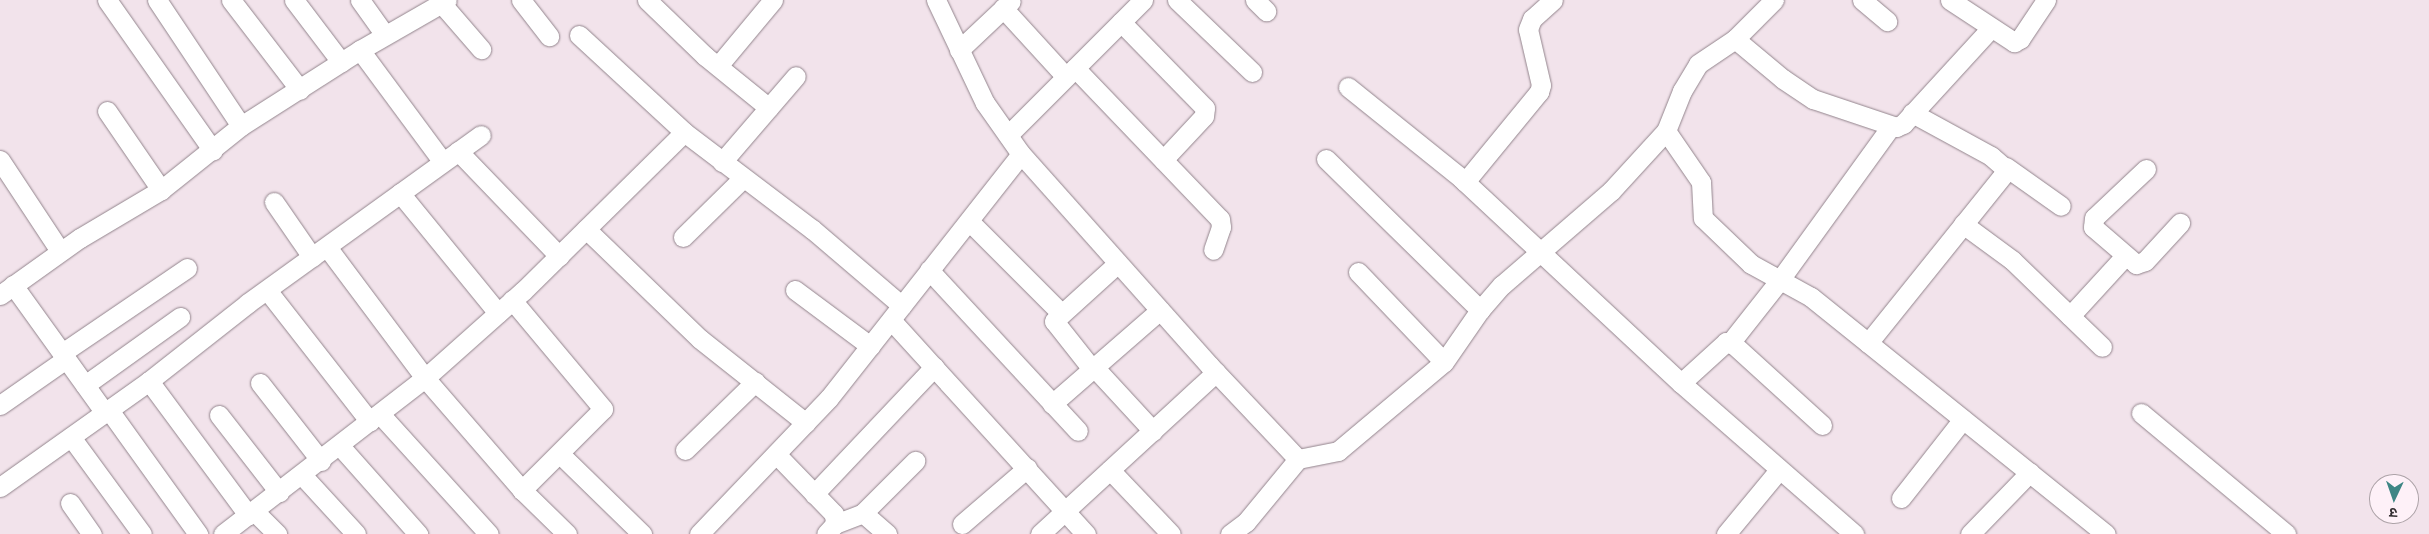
<!DOCTYPE html>
<html>
<head>
<meta charset="utf-8">
<style>
  body { margin:0 }
  #map { position:relative; width:2429px; height:534px; overflow:hidden; background:#f2e3eb; font-family:Mulish,"Noto Sans Devanagari",sans-serif }
  div>[style] { position:absolute }
  .roads { filter:drop-shadow(0 0 1px #92848c) drop-shadow(0 0 1px #92848c) }
  .minor>* { height:19px; margin:-9.5px; padding:0 9.5px; transform-origin:9.5px; border-radius:9.5px; background:#fff }
  span { translate:-50% -50%; white-space:nowrap; text-align:center; line-height:1.15; -webkit-text-stroke:5px #fef1f8; paint-order:stroke }
  .north { position:absolute; left:2369px; top:474px; width:50px; height:50px; box-sizing:border-box; background:#fef1f8; border:1px solid #ada3a8; border-radius:50%; rotate:183deg; font-size:14px; font-weight:700; line-height:20px; text-align:center; color:#332e31 }
  .north::after { content:''; display:block; margin:auto; width:18px; height:22px; background:#3e8685; clip-path:polygon(50% 0,100% 100%,50% 72%,0 100%) }
</style>
</head>
<body>
<div id="map">
  <div class="roads">
    <div class="minor">
      <div style="left:107px;top:0;width:184px;rotate:54.9deg"></div>
      <div style="left:157px;top:0;width:151px;rotate:56.3deg"></div>
      <div style="left:231px;top:0;width:113px;rotate:52.5deg"></div>
      <div style="left:294px;top:0;width:78px;rotate:52.8deg"></div>
      <div style="left:360px;top:0;width:43px;rotate:54.5deg"></div>
      <div style="left:521px;top:0;width:46px;rotate:52.1deg"></div>
      <div style="left:647px;top:0;width:81px;rotate:44deg"></div>
      <div style="left:705px;top:56px;width:82px;rotate:39.1deg"></div>
      <div style="left:936px;top:0;width:114px;rotate:64.6deg"></div>
      <div style="left:985px;top:103px;width:62px;rotate:54.8deg"></div>
      <div style="left:1021px;top:154px;width:283px;rotate:48.3deg"></div>
      <div style="left:1209px;top:365px;width:129px;rotate:46.6deg"></div>
      <div style="left:1298px;top:459px;width:82px;rotate:129.5deg"></div>
      <div style="left:1246px;top:522px;width:20px;rotate:143deg"></div>
      <div style="left:1177px;top:0;width:104px;rotate:43.8deg"></div>
      <div style="left:1255px;top:0;width:16px;rotate:45deg"></div>
      <div style="left:1862px;top:0;width:33px;rotate:40deg"></div>
      <div style="left:1950px;top:0;width:77px;rotate:33.3deg"></div>
      <div style="left:2014px;top:42px;width:7px;rotate:-27deg"></div>
      <div style="left:2020px;top:39px;width:47px;rotate:-56.3deg"></div>
      <div style="left:442px;top:4px;width:60px;rotate:49.1deg"></div>
      <div style="left:1003px;top:8px;width:93px;rotate:47.6deg"></div>
      <div style="left:1121px;top:22px;width:120px;rotate:45.7deg"></div>
      <div style="left:1205px;top:108px;width:8px;rotate:97deg"></div>
      <div style="left:1204px;top:116px;width:60px;rotate:133deg"></div>
      <div style="left:579px;top:35px;width:143px;rotate:42.7deg"></div>
      <div style="left:684px;top:132px;width:161px;rotate:37.2deg"></div>
      <div style="left:812px;top:229px;width:118px;rotate:40.5deg"></div>
      <div style="left:1735px;top:39px;width:62px;rotate:39.8deg"></div>
      <div style="left:1783px;top:79px;width:36px;rotate:34deg"></div>
      <div style="left:1813px;top:99px;width:88px;rotate:18.6deg"></div>
      <div style="left:1896px;top:127px;width:8px;rotate:-23deg"></div>
      <div style="left:1903px;top:124px;width:129px;rotate:-47.5deg"></div>
      <div style="left:360px;top:50px;width:139px;rotate:53.5deg"></div>
      <div style="left:959px;top:50px;width:71px;rotate:-43.3deg"></div>
      <div style="left:718px;top:66px;width:86px;rotate:-50.2deg"></div>
      <div style="left:1075px;top:68px;width:209px;rotate:46.2deg"></div>
      <div style="left:1220px;top:219px;width:8px;rotate:83deg"></div>
      <div style="left:1221px;top:227px;width:24px;rotate:109deg"></div>
      <div style="left:1348px;top:87px;width:145px;rotate:38.8deg"></div>
      <div style="left:1461px;top:178px;width:301px;rotate:43deg"></div>
      <div style="left:1681px;top:383px;width:230px;rotate:41.1deg"></div>
      <div style="left:107px;top:111px;width:96px;rotate:55.6deg"></div>
      <div style="left:1666px;top:131px;width:62px;rotate:55.5deg"></div>
      <div style="left:1701px;top:182px;width:36px;rotate:87deg"></div>
      <div style="left:1703px;top:218px;width:66px;rotate:43.8deg"></div>
      <div style="left:1751px;top:264px;width:68px;rotate:28.8deg"></div>
      <div style="left:1811px;top:297px;width:378px;rotate:38.8deg"></div>
      <div style="left:1008px;top:135px;width:191px;rotate:-45deg"></div>
      <div style="left:458px;top:151px;width:146px;rotate:46.1deg"></div>
      <div style="left:1326px;top:159px;width:216px;rotate:44.4deg"></div>
      <div style="left:0;top:160px;width:109px;rotate:56.6deg"></div>
      <div style="left:722px;top:162px;width:113px;rotate:-49.3deg"></div>
      <div style="left:2006px;top:167px;width:67px;rotate:35.3deg"></div>
      <div style="left:2146px;top:169px;width:71px;rotate:136.7deg"></div>
      <div style="left:2094px;top:218px;width:9px;rotate:96deg"></div>
      <div style="left:2093px;top:227px;width:57px;rotate:40.7deg"></div>
      <div style="left:2136px;top:264px;width:9px;rotate:-18deg"></div>
      <div style="left:2145px;top:261px;width:52px;rotate:-47.4deg"></div>
      <div style="left:1465px;top:182px;width:117px;rotate:-50.6deg"></div>
      <div style="left:1539px;top:92px;width:7px;rotate:-74deg"></div>
      <div style="left:1541px;top:85px;width:57px;rotate:-103.1deg"></div>
      <div style="left:1528px;top:29px;width:11px;rotate:-68deg"></div>
      <div style="left:1532px;top:19px;width:28px;rotate:-42deg"></div>
      <div style="left:400px;top:193px;width:155px;rotate:50.8deg"></div>
      <div style="left:274px;top:202px;width:67px;rotate:55.4deg"></div>
      <div style="left:969px;top:221px;width:130px;rotate:45deg"></div>
      <div style="left:1963px;top:224px;width:61px;rotate:36.3deg"></div>
      <div style="left:2012px;top:260px;width:125px;rotate:44deg"></div>
      <div style="left:586px;top:229px;width:158px;rotate:44deg"></div>
      <div style="left:700px;top:339px;width:135px;rotate:38.4deg"></div>
      <div style="left:683px;top:237px;width:84px;rotate:-44.5deg"></div>
      <div style="left:327px;top:247px;width:164px;rotate:53.2deg"></div>
      <div style="left:425px;top:378px;width:148px;rotate:49.1deg"></div>
      <div style="left:522px;top:490px;width:63px;rotate:44.4deg"></div>
      <div style="left:929px;top:270px;width:219px;rotate:47.2deg"></div>
      <div style="left:1358px;top:272px;width:124px;rotate:46.3deg"></div>
      <div style="left:13px;top:285px;width:158px;rotate:54.3deg"></div>
      <div style="left:267px;top:290px;width:167px;rotate:52deg"></div>
      <div style="left:795px;top:290px;width:94px;rotate:36.7deg"></div>
      <div style="left:0;top:295px;width:98px;rotate:-35.5deg"></div>
      <div style="left:80px;top:238px;width:94px;rotate:-30.7deg"></div>
      <div style="left:161px;top:190px;width:102px;rotate:-38.7deg"></div>
      <div style="left:241px;top:126px;width:141px;rotate:-32.6deg"></div>
      <div style="left:360px;top:50px;width:100px;rotate:-29.9deg"></div>
      <div style="left:512px;top:300px;width:142px;rotate:50.1deg"></div>
      <div style="left:603px;top:409px;width:115px;rotate:135deg"></div>
      <div style="left:2070px;top:316px;width:81px;rotate:-47.5deg"></div>
      <div style="left:891px;top:320px;width:290px;rotate:47.7deg"></div>
      <div style="left:1730px;top:343px;width:79px;rotate:-51.7deg"></div>
      <div style="left:1779px;top:281px;width:191px;rotate:-54.1deg"></div>
      <div style="left:1868px;top:343px;width:222px;rotate:-51.2deg"></div>
      <div style="left:2007px;top:170px;width:21px;rotate:-139deg"></div>
      <div style="left:1991px;top:156px;width:90px;rotate:-151.4deg"></div>
      <div style="left:62px;top:353px;width:151px;rotate:-34.2deg"></div>
      <div style="left:1094px;top:367px;width:87px;rotate:47.3deg"></div>
      <div style="left:1092px;top:369px;width:61px;rotate:-128.4deg"></div>
      <div style="left:1054px;top:321px;width:86px;rotate:-42.2deg"></div>
      <div style="left:149px;top:381px;width:167px;rotate:53.5deg"></div>
      <div style="left:260px;top:383px;width:99px;rotate:52deg"></div>
      <div style="left:1681px;top:383px;width:61px;rotate:-42.3deg"></div>
      <div style="left:1726px;top:342px;width:9px;rotate:21deg"></div>
      <div style="left:1734px;top:345px;width:119px;rotate:42.3deg"></div>
      <div style="left:85px;top:385px;width:117px;rotate:-35.6deg"></div>
      <div style="left:1052px;top:404px;width:143px;rotate:-41deg"></div>
      <div style="left:0;top:405px;width:80px;rotate:-34.9deg"></div>
      <div style="left:109px;top:410px;width:153px;rotate:54.3deg"></div>
      <div style="left:2141px;top:413px;width:189px;rotate:39.8deg"></div>
      <div style="left:380px;top:414px;width:162px;rotate:47.8deg"></div>
      <div style="left:219px;top:415px;width:98px;rotate:52.1deg"></div>
      <div style="left:71px;top:437px;width:120px;rotate:53.8deg"></div>
      <div style="left:340px;top:446px;width:118px;rotate:48.4deg"></div>
      <div style="left:685px;top:450px;width:98px;rotate:-44.2deg"></div>
      <div style="left:560px;top:454px;width:115px;rotate:44.3deg"></div>
      <div style="left:776px;top:454px;width:83px;rotate:46deg"></div>
      <div style="left:834px;top:514px;width:10px;rotate:84deg"></div>
      <div style="left:835px;top:524px;width:13px;rotate:132deg"></div>
      <div style="left:1298px;top:459px;width:41px;rotate:-11.3deg"></div>
      <div style="left:1338px;top:451px;width:138px;rotate:-40deg"></div>
      <div style="left:1444px;top:362px;width:63px;rotate:-55.3deg"></div>
      <div style="left:1480px;top:310px;width:33px;rotate:-49deg"></div>
      <div style="left:1502px;top:285px;width:144px;rotate:-40.8deg"></div>
      <div style="left:1611px;top:191px;width:81px;rotate:-47.5deg"></div>
      <div style="left:1666px;top:131px;width:43px;rotate:-68.2deg"></div>
      <div style="left:1682px;top:91px;width:31px;rotate:-59deg"></div>
      <div style="left:1698px;top:64px;width:45px;rotate:-34deg"></div>
      <div style="left:1735px;top:39px;width:55px;rotate:-45deg"></div>
      <div style="left:1110px;top:470px;width:88px;rotate:46.4deg"></div>
      <div style="left:302px;top:475px;width:80px;rotate:47.5deg"></div>
      <div style="left:0;top:487px;width:183px;rotate:-35.4deg"></div>
      <div style="left:149px;top:381px;width:126px;rotate:-38.2deg"></div>
      <div style="left:248px;top:303px;width:287px;rotate:-35.8deg"></div>
      <div style="left:814px;top:494px;width:175px;rotate:-46.6deg"></div>
      <div style="left:1901px;top:498px;width:100px;rotate:-51.9deg"></div>
      <div style="left:70px;top:503px;width:38px;rotate:55deg"></div>
      <div style="left:254px;top:511px;width:33px;rotate:45deg"></div>
      <div style="left:863px;top:513px;width:74px;rotate:-45deg"></div>
      <div style="left:835px;top:524px;width:30px;rotate:-21deg"></div>
      <div style="left:863px;top:513px;width:32px;rotate:41deg"></div>
      <div style="left:962px;top:524px;width:86px;rotate:-40.7deg"></div>
      <div style="left:223px;top:534px;width:255px;rotate:-37.7deg"></div>
      <div style="left:425px;top:378px;width:131px;rotate:-41.6deg"></div>
      <div style="left:523px;top:291px;width:226px;rotate:-44.6deg"></div>
      <div style="left:699px;top:534px;width:188px;rotate:-46.3deg"></div>
      <div style="left:829px;top:398px;width:310px;rotate:-51.8deg"></div>
      <div style="left:1040px;top:534px;width:239px;rotate:-42.6deg"></div>
      <div style="left:1726px;top:534px;width:83px;rotate:-50.4deg"></div>
      <div style="left:1970px;top:534px;width:86px;rotate:-45.9deg"></div>
    </div>
  </div>
  <div class="north">उ</div>
</div>
</body>
</html>
